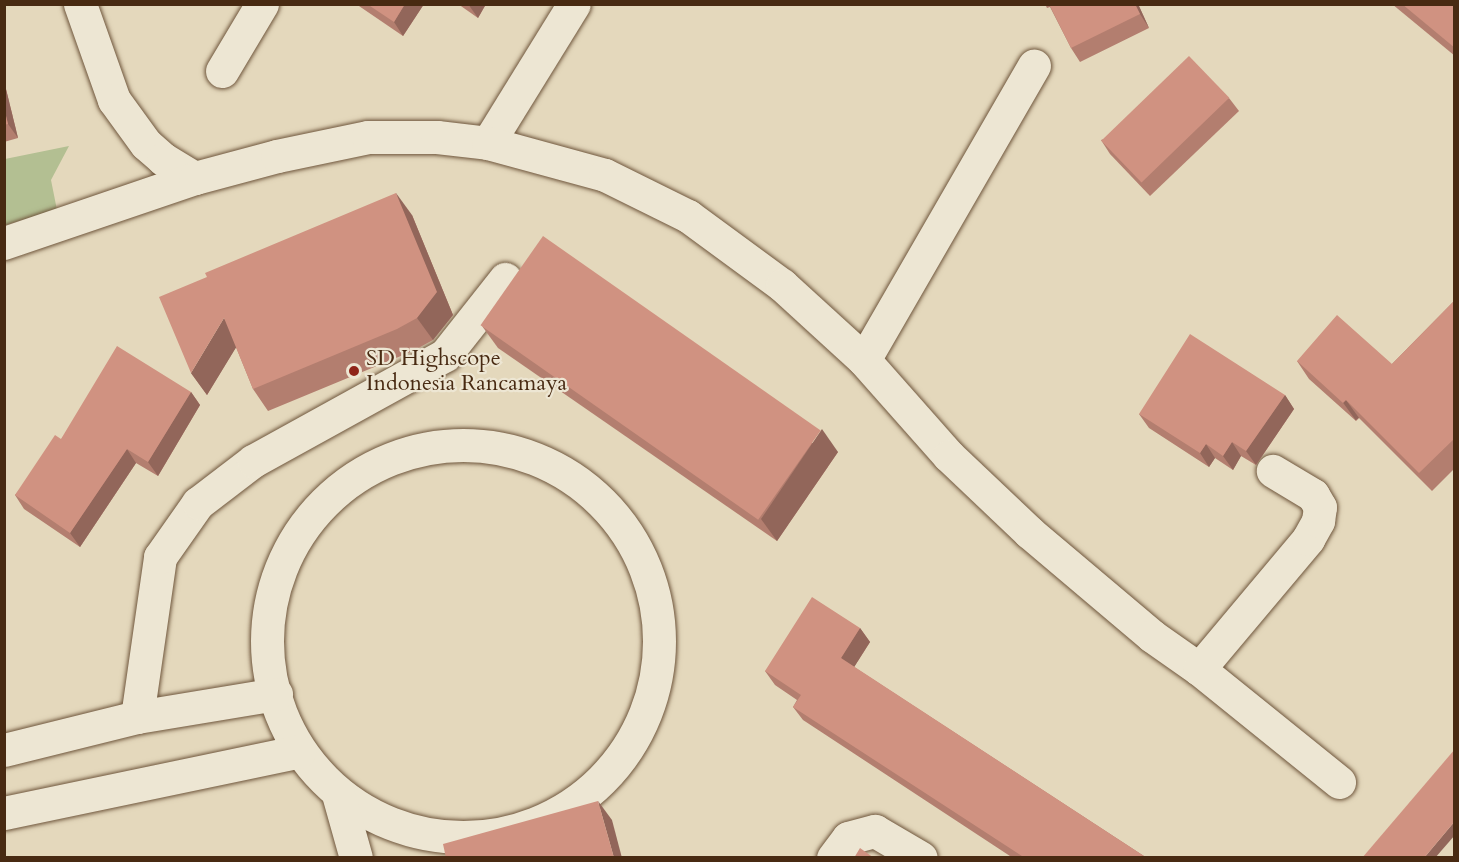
<!DOCTYPE html>
<html>
<head>
<meta charset="utf-8">
<style>
  body { margin:0 }
  #map { position:relative; width:1459px; height:862px; overflow:hidden; background:#e4d8bc; font-family:Cardo,serif }
  div>[style] { position:absolute }
  .green>* { inset:0; background:#b3bf92 }
  .roads { filter:drop-shadow(0 0 2px #6f563c) drop-shadow(0 0 2px #6f563c) }
  .minor>* { height:33px; margin:-16.5px; padding:0 16.5px; transform-origin:16.5px; border-radius:16.5px; background:#ede6d3 }
  .minor>.ring { margin:-16.5px; padding:0; box-sizing:content-box; background:none; border:33px solid #ede6d3; border-radius:50% }
  .wall>* { inset:0; background:#b37e6f }
  .shaded-wall>* { inset:0; background:#92665a; transform-origin:0 0 }
  .building>* { inset:0; background:#d09281; transform-origin:0 0 }
  .dots>* { width:16px; height:16px; translate:-50% -50%; box-sizing:border-box; border:3px solid #ede6d3; border-radius:50% }
  span { translate:-50% -50%; white-space:nowrap; text-align:center; line-height:1.15; -webkit-text-stroke:4.5px #ede6d3; paint-order:stroke }
  .poi-label { font-size:22px; color:#482a12 }
  .left { translate:0 -50%; text-align:left }
  .frame { position:absolute; inset:0; border:6px solid #482a12; pointer-events:none }
</style>
</head>
<body>
<div id="map">
  <div class="green">
    <div style="clip-path:polygon(69px 146px,51px 180px,57px 210px,5px 225px,5px 159px)"></div>
  </div>
  <div class="roads">
    <div class="minor">
      <div style="left:80px;top:4px;width:102px;rotate:70.5deg"></div>
      <div style="left:114px;top:100px;width:54px;rotate:54deg"></div>
      <div style="left:146px;top:144px;width:23px;rotate:41deg"></div>
      <div style="left:163px;top:159px;width:37px;rotate:31deg"></div>
      <div style="left:222px;top:71px;width:78px;rotate:-59.2deg"></div>
      <div style="left:488px;top:143px;width:163px;rotate:-58.3deg"></div>
      <div style="left:4px;top:243px;width:202px;rotate:-18.8deg"></div>
      <div style="left:195px;top:178px;width:85px;rotate:-15deg"></div>
      <div style="left:277px;top:156px;width:93px;rotate:-11.8deg"></div>
      <div style="left:368px;top:137px;width:69px"></div>
      <div style="left:437px;top:137px;width:51px;rotate:6.7deg"></div>
      <div style="left:488px;top:143px;width:121px;rotate:15.3deg"></div>
      <div style="left:605px;top:175px;width:93px;rotate:26.3deg"></div>
      <div style="left:688px;top:216px;width:117px;rotate:36.3deg"></div>
      <div style="left:782px;top:285px;width:111px;rotate:42.4deg"></div>
      <div style="left:864px;top:360px;width:128px;rotate:48.5deg"></div>
      <div style="left:949px;top:456px;width:110px;rotate:43.5deg"></div>
      <div style="left:1029px;top:532px;width:161px;rotate:40.2deg"></div>
      <div style="left:1152px;top:636px;width:57px;rotate:35.1deg"></div>
      <div style="left:1199px;top:669px;width:180px;rotate:38.9deg"></div>
      <div style="left:864px;top:360px;width:340px;rotate:-60deg"></div>
      <div class="ring" style="left:267px;top:445px;width:359px;height:359px"></div>
      <div style="left:1199px;top:669px;width:170px;rotate:-50deg"></div>
      <div style="left:1308px;top:539px;width:21px;rotate:-61deg"></div>
      <div style="left:1318px;top:521px;width:14px;rotate:-82deg"></div>
      <div style="left:1320px;top:507px;width:14px;rotate:-120deg"></div>
      <div style="left:1313px;top:495px;width:47px;rotate:-149deg"></div>
      <div style="left:137px;top:717px;width:162px;rotate:-81.8deg"></div>
      <div style="left:160px;top:557px;width:66px;rotate:-54.9deg"></div>
      <div style="left:198px;top:503px;width:69px;rotate:-37.4deg"></div>
      <div style="left:253px;top:461px;width:219px;rotate:-28.9deg"></div>
      <div style="left:445px;top:355px;width:97px;rotate:-51.7deg"></div>
      <div style="left:4px;top:750px;width:137px;rotate:-13.9deg"></div>
      <div style="left:137px;top:717px;width:141px;rotate:-9.4deg"></div>
      <div style="left:338px;top:794px;width:66px;rotate:74.3deg"></div>
      <div style="left:4px;top:813px;width:302px;rotate:-11.8deg"></div>
      <div style="left:833px;top:858px;width:25px;rotate:-53deg"></div>
      <div style="left:848px;top:838px;width:28px;rotate:-15deg"></div>
      <div style="left:875px;top:831px;width:53px;rotate:30.4deg"></div>
    </div>
  </div>
  <div class="wall">
    <div style="clip-path:polygon(356px 4px,424px 4px,403px 36px)"></div>
    <div style="clip-path:polygon(458px 4px,486px 4px,478px 18px)"></div>
    <div style="clip-path:polygon(1045px 4px,1138px 4px,1149px 28px,1080px 62px,1071px 48px,1050px 7px,1047px 8px)"></div>
    <div style="clip-path:polygon(1392px 4px,1455px 4px,1455px 56px)"></div>
    <div style="clip-path:polygon(4px 81px,18px 138px,4px 142px)"></div>
    <div style="clip-path:polygon(1229px 98px,1239px 111px,1150px 196px,1110px 154px,1101px 140px)"></div>
    <div style="clip-path:polygon(412px 215px,453px 315px,433px 340px,413px 351px,268px 411px,253px 389px,236px 347px,207px 395px,191px 373px)"></div>
    <div style="clip-path:polygon(1455px 300px,1455px 468px,1432px 491px,1359px 418px,1356px 421px,1309px 379px,1297px 361px,1392px 364px)"></div>
    <div style="clip-path:polygon(482px 326px,838px 452px,777px 541px,498px 348px)"></div>
    <div style="clip-path:polygon(191px 392px,200px 405px,158px 476px,136px 463px,80px 547px,24px 509px,15px 495px,61px 439px)"></div>
    <div style="clip-path:polygon(1285px 395px,1294px 409px,1256px 465px,1241px 456px,1233px 470px,1215px 458px,1209px 467px,1149px 428px,1139px 414px)"></div>
    <div style="clip-path:polygon(860px 628px,870px 642px,854px 667px,1147px 858px,1013px 858px,803px 720px,793px 707px,797px 700px,775px 685px,765px 671px)"></div>
  </div>
  <div class="shaded-wall">
    <div style="clip-path:polygon(405px 4px,424px 4px,403px 36px,394px 22px)"></div>
    <div style="clip-path:polygon(468px 4px,486px 4px,478px 18px)"></div>
    <div style="clip-path:polygon(1135px 4px,1138px 4px,1149px 28px,1140px 14px)"></div>
    <div style="clip-path:polygon(4px 81px,18px 138px,8px 124px,4px 108px)"></div>
    <div style="clip-path:polygon(396px 193px,412px 215px,453px 315px,433px 340px,417px 318px)"></div>
    <div style="clip-path:polygon(224px 318px,240px 341px,207px 395px,191px 373px)"></div>
    <div style="clip-path:polygon(191px 392px,200px 405px,158px 476px,148px 462px)"></div>
    <div style="clip-path:polygon(1285px 395px,1294px 409px,1256px 465px,1246px 451px)"></div>
    <div style="left:1346px;top:400px;width:22px;height:4px;rotate:54deg"></div>
    <div style="clip-path:polygon(822px 429px,838px 452px,777px 541px,761px 519px)"></div>
    <div style="clip-path:polygon(1232px 442px,1241px 456px,1233px 470px,1223px 456px)"></div>
    <div style="clip-path:polygon(1206px 444px,1215px 458px,1209px 467px,1200px 453px)"></div>
    <div style="clip-path:polygon(127px 449px,136px 463px,80px 547px,70px 533px)"></div>
    <div style="clip-path:polygon(860px 628px,870px 642px,851px 672px,841px 658px)"></div>
    <div style="clip-path:polygon(598px 801px,612px 820px,622px 858px,614px 858px)"></div>
    <div style="clip-path:polygon(1455px 821px,1455px 835px,1435px 858px,1424px 858px)"></div>
  </div>
  <div class="building">
    <div style="clip-path:polygon(367px 4px,405px 4px,394px 22px)"></div>
    <div style="clip-path:polygon(1049px 4px,1135px 4px,1140px 14px,1071px 48px)"></div>
    <div style="clip-path:polygon(1402px 4px,1455px 4px,1455px 48px)"></div>
    <div style="left:1189px;top:56px;width:58px;height:122px;rotate:46deg"></div>
    <div style="clip-path:polygon(4px 108px,8px 124px,4px 125px)"></div>
    <div style="clip-path:polygon(396px 193px,437px 292px,417px 318px,397px 329px,253px 389px,224px 318px,191px 373px,159px 297px,207px 277px,205px 273px)"></div>
    <div style="left:543px;top:236px;width:339px;height:109px;rotate:35deg"></div>
    <div style="clip-path:polygon(1455px 300px,1455px 438px,1419px 473px,1346px 400px,1343px 403px,1297px 361px,1337px 315px,1392px 364px)"></div>
    <div style="clip-path:polygon(1190px 334px,1285px 395px,1246px 451px,1232px 442px,1223px 456px,1206px 444px,1200px 453px,1139px 414px)"></div>
    <div style="clip-path:polygon(117px 346px,191px 392px,148px 462px,127px 449px,70px 533px,15px 495px,55px 435px,61px 439px)"></div>
    <div style="clip-path:polygon(812px 597px,860px 628px,841px 658px,1147px 858px,1025px 858px,793px 707px,801px 695px,765px 671px)"></div>
    <div style="clip-path:polygon(1455px 749px,1455px 821px,1424px 858px,1362px 858px)"></div>
    <div style="clip-path:polygon(598px 801px,614px 858px,446px 858px,443px 844px)"></div>
    <div style="clip-path:polygon(860px 848px,874px 858px,854px 858px)"></div>
  </div>
  <div class="dots">
    <div style="left:354px;top:371px;background:#8f2418"></div>
  </div>
  <div class="poi-label">
    <span class="left" style="left:366px;top:371px">SD Highscope<br>Indonesia Rancamaya</span>
  </div>
  <div class="frame"></div>
</div>
</body>
</html>
